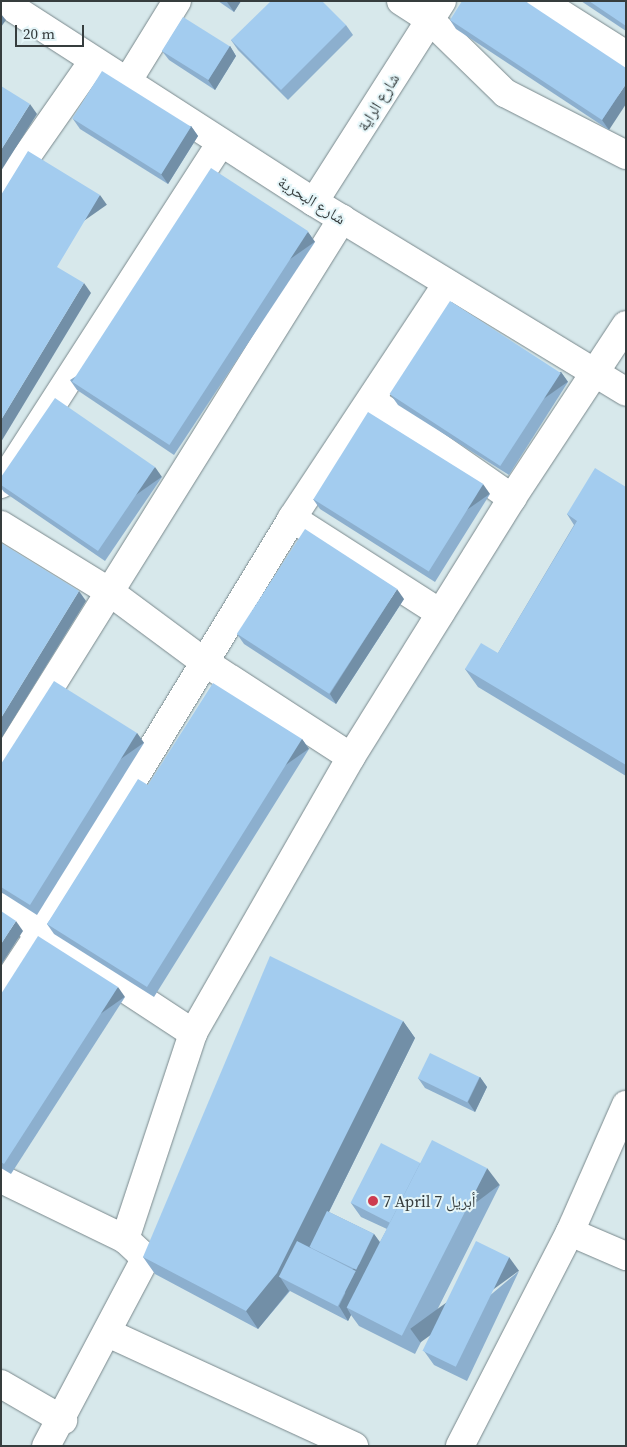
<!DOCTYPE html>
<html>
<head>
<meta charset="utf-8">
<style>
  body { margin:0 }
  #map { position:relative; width:627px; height:1447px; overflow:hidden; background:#d7e8eb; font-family:"Source Serif 4","Noto Naskh Arabic",serif }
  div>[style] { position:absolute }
  .roads { filter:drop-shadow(0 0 1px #79888c) drop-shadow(0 0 1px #79888c) }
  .minor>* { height:28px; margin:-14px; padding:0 14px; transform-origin:14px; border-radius:14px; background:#fff }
  .wall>* { inset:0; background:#8cafce }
  .shaded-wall>* { inset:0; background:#728fa7; transform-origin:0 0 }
  .building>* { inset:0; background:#a3ccef; transform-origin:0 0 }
  .dots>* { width:14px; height:14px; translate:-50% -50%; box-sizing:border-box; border:2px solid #e4f5f8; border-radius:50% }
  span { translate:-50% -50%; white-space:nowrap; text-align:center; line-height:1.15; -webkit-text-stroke:4px #e4f5f8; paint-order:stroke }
  .street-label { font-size:16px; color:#363d3e }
  .poi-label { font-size:16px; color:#363d3e }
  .left { translate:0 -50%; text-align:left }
  .frame { position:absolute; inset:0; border:2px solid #363d3e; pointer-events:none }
  .scale { position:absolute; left:15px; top:25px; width:69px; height:22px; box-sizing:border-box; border:2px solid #363d3e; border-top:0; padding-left:6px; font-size:15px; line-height:18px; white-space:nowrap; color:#363d3e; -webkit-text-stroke:4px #e4f5f8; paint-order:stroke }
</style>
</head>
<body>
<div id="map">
  <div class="roads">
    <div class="minor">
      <div style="left:2px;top:1px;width:371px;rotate:32.8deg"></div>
      <div style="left:314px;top:202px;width:365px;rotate:31.3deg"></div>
      <div style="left:401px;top:1px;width:35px;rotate:33deg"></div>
      <div style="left:430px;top:20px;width:105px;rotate:44.2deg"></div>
      <div style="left:505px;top:93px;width:136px;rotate:27.1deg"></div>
      <div style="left:541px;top:1px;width:101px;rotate:32.4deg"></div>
      <div style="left:127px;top:82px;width:95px;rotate:-58.3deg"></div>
      <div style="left:1px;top:193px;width:161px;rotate:-55.1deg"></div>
      <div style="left:314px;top:202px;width:238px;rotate:-57.5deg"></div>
      <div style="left:371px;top:400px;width:172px;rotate:34.8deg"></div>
      <div style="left:1px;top:484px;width:406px;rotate:-57.2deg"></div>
      <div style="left:292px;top:518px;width:176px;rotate:32.7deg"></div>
      <div style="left:1px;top:525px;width:128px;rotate:31.6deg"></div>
      <div style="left:110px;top:592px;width:116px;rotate:36.6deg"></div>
      <div style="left:203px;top:661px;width:176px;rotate:33deg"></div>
      <div style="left:1px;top:766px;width:645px;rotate:-58.06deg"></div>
      <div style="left:1px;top:907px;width:230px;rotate:33.3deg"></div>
      <div style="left:1px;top:992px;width:71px;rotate:-56.5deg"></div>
      <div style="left:40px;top:933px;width:486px;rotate:-58.7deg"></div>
      <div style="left:292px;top:518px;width:281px;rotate:-56.5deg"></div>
      <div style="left:1px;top:1179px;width:138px;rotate:25.8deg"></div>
      <div style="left:125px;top:1239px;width:21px;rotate:43deg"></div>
      <div style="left:140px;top:1253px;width:10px;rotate:73deg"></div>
      <div style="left:143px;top:1263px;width:207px;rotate:117.9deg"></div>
      <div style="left:570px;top:1232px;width:61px;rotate:23.2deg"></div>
      <div style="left:125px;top:1239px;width:217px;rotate:-71.7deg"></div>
      <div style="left:193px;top:1033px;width:318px;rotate:-60.2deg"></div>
      <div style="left:351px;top:757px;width:305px;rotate:-58.1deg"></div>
      <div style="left:512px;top:498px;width:207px;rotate:-56.6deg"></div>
      <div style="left:108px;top:1333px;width:271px;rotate:24.7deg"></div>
      <div style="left:1px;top:1384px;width:72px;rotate:30.1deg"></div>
      <div style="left:460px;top:1446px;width:241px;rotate:-62.8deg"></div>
      <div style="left:570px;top:1232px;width:139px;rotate:-66.2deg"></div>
    </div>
  </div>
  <div class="wall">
    <div style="clip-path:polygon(218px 1px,241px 1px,234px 12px)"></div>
    <div style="clip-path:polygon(581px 1px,626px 1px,626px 31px)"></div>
    <div style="clip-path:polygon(450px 20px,626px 68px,609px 130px,456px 29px)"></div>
    <div style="clip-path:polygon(346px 25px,353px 35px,288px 100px,238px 50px,231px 40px)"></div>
    <div style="clip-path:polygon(230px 46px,236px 56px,215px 90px,169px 60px,162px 51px)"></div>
    <div style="clip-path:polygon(73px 119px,191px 126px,198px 136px,168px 184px,80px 129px)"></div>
    <div style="clip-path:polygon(308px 232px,315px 242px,174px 455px,77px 390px,70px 380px)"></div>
    <div style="clip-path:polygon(561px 372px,568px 382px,509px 475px,398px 405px,391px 395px)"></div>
    <div style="clip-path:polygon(1px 477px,162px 477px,105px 561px,4px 492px,1px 488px)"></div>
    <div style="clip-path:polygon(626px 487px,626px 776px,478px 687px,465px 669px,498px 653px,574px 525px,567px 514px)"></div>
    <div style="clip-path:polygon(490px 494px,435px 582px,320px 509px,313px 499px)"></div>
    <div style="clip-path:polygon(404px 599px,336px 704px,244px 644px,237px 634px)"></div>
    <div style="clip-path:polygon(137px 733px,144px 743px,37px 915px,1px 892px,1px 764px)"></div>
    <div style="clip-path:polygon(302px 739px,309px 749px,154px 997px,54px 934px,47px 924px,148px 785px)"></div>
    <div style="clip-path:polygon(1px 994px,125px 997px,11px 1174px,1px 1168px)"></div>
    <div style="clip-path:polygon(403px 1021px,415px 1038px,329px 1212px,374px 1234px,380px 1242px,387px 1229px,361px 1217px,351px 1203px,420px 1163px,500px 1185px,415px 1354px,359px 1326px,351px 1315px,348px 1321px,290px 1291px,258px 1329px,155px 1274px,143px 1257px)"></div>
    <div style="clip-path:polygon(480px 1077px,487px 1087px,475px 1112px,425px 1088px,418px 1078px)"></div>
    <div style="clip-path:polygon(519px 1271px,467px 1381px,434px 1365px,424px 1351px)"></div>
  </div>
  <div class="shaded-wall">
    <div style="clip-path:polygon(227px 1px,241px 1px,234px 12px,227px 2px)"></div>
    <div style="clip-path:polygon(1px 14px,6px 20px,1px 27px)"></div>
    <div style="clip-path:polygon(230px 46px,236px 56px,215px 90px,208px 80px)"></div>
    <div style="clip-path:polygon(626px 84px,626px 104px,609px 130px,602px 120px)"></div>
    <div style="clip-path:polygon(30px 104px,37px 114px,1px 171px,1px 150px)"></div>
    <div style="clip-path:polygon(191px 126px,198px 136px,168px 184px,161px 174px)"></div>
    <div style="left:100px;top:195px;width:12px;height:84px;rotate:55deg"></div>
    <div style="left:308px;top:232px;width:12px;height:255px;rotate:55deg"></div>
    <div style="clip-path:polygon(84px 283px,91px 293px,1px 442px,1px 420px)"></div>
    <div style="left:561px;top:372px;width:12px;height:110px;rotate:55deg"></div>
    <div style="left:155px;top:467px;width:12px;height:102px;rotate:55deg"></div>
    <div style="left:483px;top:484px;width:12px;height:104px;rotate:55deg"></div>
    <div style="clip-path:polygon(397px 589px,404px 599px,336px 704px,330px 694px)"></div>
    <div style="clip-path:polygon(79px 591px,86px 601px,1px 739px,1px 718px)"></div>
    <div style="left:137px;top:733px;width:12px;height:203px;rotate:55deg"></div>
    <div style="left:302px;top:739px;width:12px;height:292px;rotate:55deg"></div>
    <div style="clip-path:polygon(16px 921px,23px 931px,1px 965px,1px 944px)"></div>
    <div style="left:118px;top:987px;width:12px;height:211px;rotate:55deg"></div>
    <div style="clip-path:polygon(403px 1021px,415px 1038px,310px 1250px,280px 1277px,289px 1291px,258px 1329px,246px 1311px)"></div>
    <div style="clip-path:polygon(480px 1077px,487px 1087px,475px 1112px,468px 1102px)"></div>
    <div style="left:487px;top:1168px;width:21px;height:188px;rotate:53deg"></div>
    <div style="clip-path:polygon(374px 1234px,381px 1244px,347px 1308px,351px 1315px,348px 1321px,339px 1306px)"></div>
    <div style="left:509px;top:1257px;width:17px;height:122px;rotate:54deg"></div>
  </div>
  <div class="building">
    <div style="clip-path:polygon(271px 1px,322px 1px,346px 25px,281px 90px,231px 40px)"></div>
    <div style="clip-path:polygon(462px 1px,525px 1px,626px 68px,626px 84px,602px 120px,450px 20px)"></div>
    <div style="clip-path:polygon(589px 1px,626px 1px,626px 26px)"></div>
    <div style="left:183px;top:17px;width:55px;height:40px;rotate:32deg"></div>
    <div style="left:102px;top:71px;width:105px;height:56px;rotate:32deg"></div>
    <div style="clip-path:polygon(1px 86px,30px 104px,1px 150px)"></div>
    <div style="clip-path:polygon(28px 151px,100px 195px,57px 267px,84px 283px,1px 420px,1px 195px)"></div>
    <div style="left:211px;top:168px;width:116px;height:255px;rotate:33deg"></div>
    <div style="left:450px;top:301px;width:132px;height:111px;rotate:33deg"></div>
    <div style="clip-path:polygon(55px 398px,155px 467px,98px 551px,1px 485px,1px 477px)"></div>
    <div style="left:368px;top:412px;width:136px;height:103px;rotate:32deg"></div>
    <div style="clip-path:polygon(595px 468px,626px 487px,626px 765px,465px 669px,481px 643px,498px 653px,577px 521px,567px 514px)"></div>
    <div style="left:305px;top:529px;width:110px;height:125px;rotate:33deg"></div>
    <div style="clip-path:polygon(1px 543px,79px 591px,1px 718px)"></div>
    <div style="clip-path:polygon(54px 681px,137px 733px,30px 905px,1px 887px,1px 764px)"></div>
    <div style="clip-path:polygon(213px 683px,302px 739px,147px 987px,47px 924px,138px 779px,148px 785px)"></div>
    <div style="clip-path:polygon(1px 911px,16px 921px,1px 944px)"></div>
    <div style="clip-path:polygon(38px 936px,118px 987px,4px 1164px,1px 1162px,1px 994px)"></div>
    <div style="clip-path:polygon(270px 956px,403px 1021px,277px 1273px,246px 1311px,143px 1257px)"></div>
    <div style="left:430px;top:1053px;width:55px;height:28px;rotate:26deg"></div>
    <div style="left:432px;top:1140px;width:62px;height:188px;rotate:27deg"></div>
    <div style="left:381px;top:1143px;width:44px;height:67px;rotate:27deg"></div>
    <div style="left:327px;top:1211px;width:52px;height:40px;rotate:26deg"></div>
    <div style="left:297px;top:1241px;width:66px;height:40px;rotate:27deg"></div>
    <div style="left:476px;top:1241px;width:37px;height:122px;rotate:26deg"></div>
  </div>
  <div class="dots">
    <div style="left:373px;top:1201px;background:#cd3c50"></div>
  </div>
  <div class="street-label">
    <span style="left:378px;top:102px;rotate:-58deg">شارع الراية</span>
    <span style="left:312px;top:200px;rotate:32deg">شارع البحرية</span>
  </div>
  <div class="poi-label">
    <span class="left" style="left:383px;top:1201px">7 April 7 أبريل</span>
  </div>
  <div class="frame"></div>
  <div class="scale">20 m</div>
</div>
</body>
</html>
